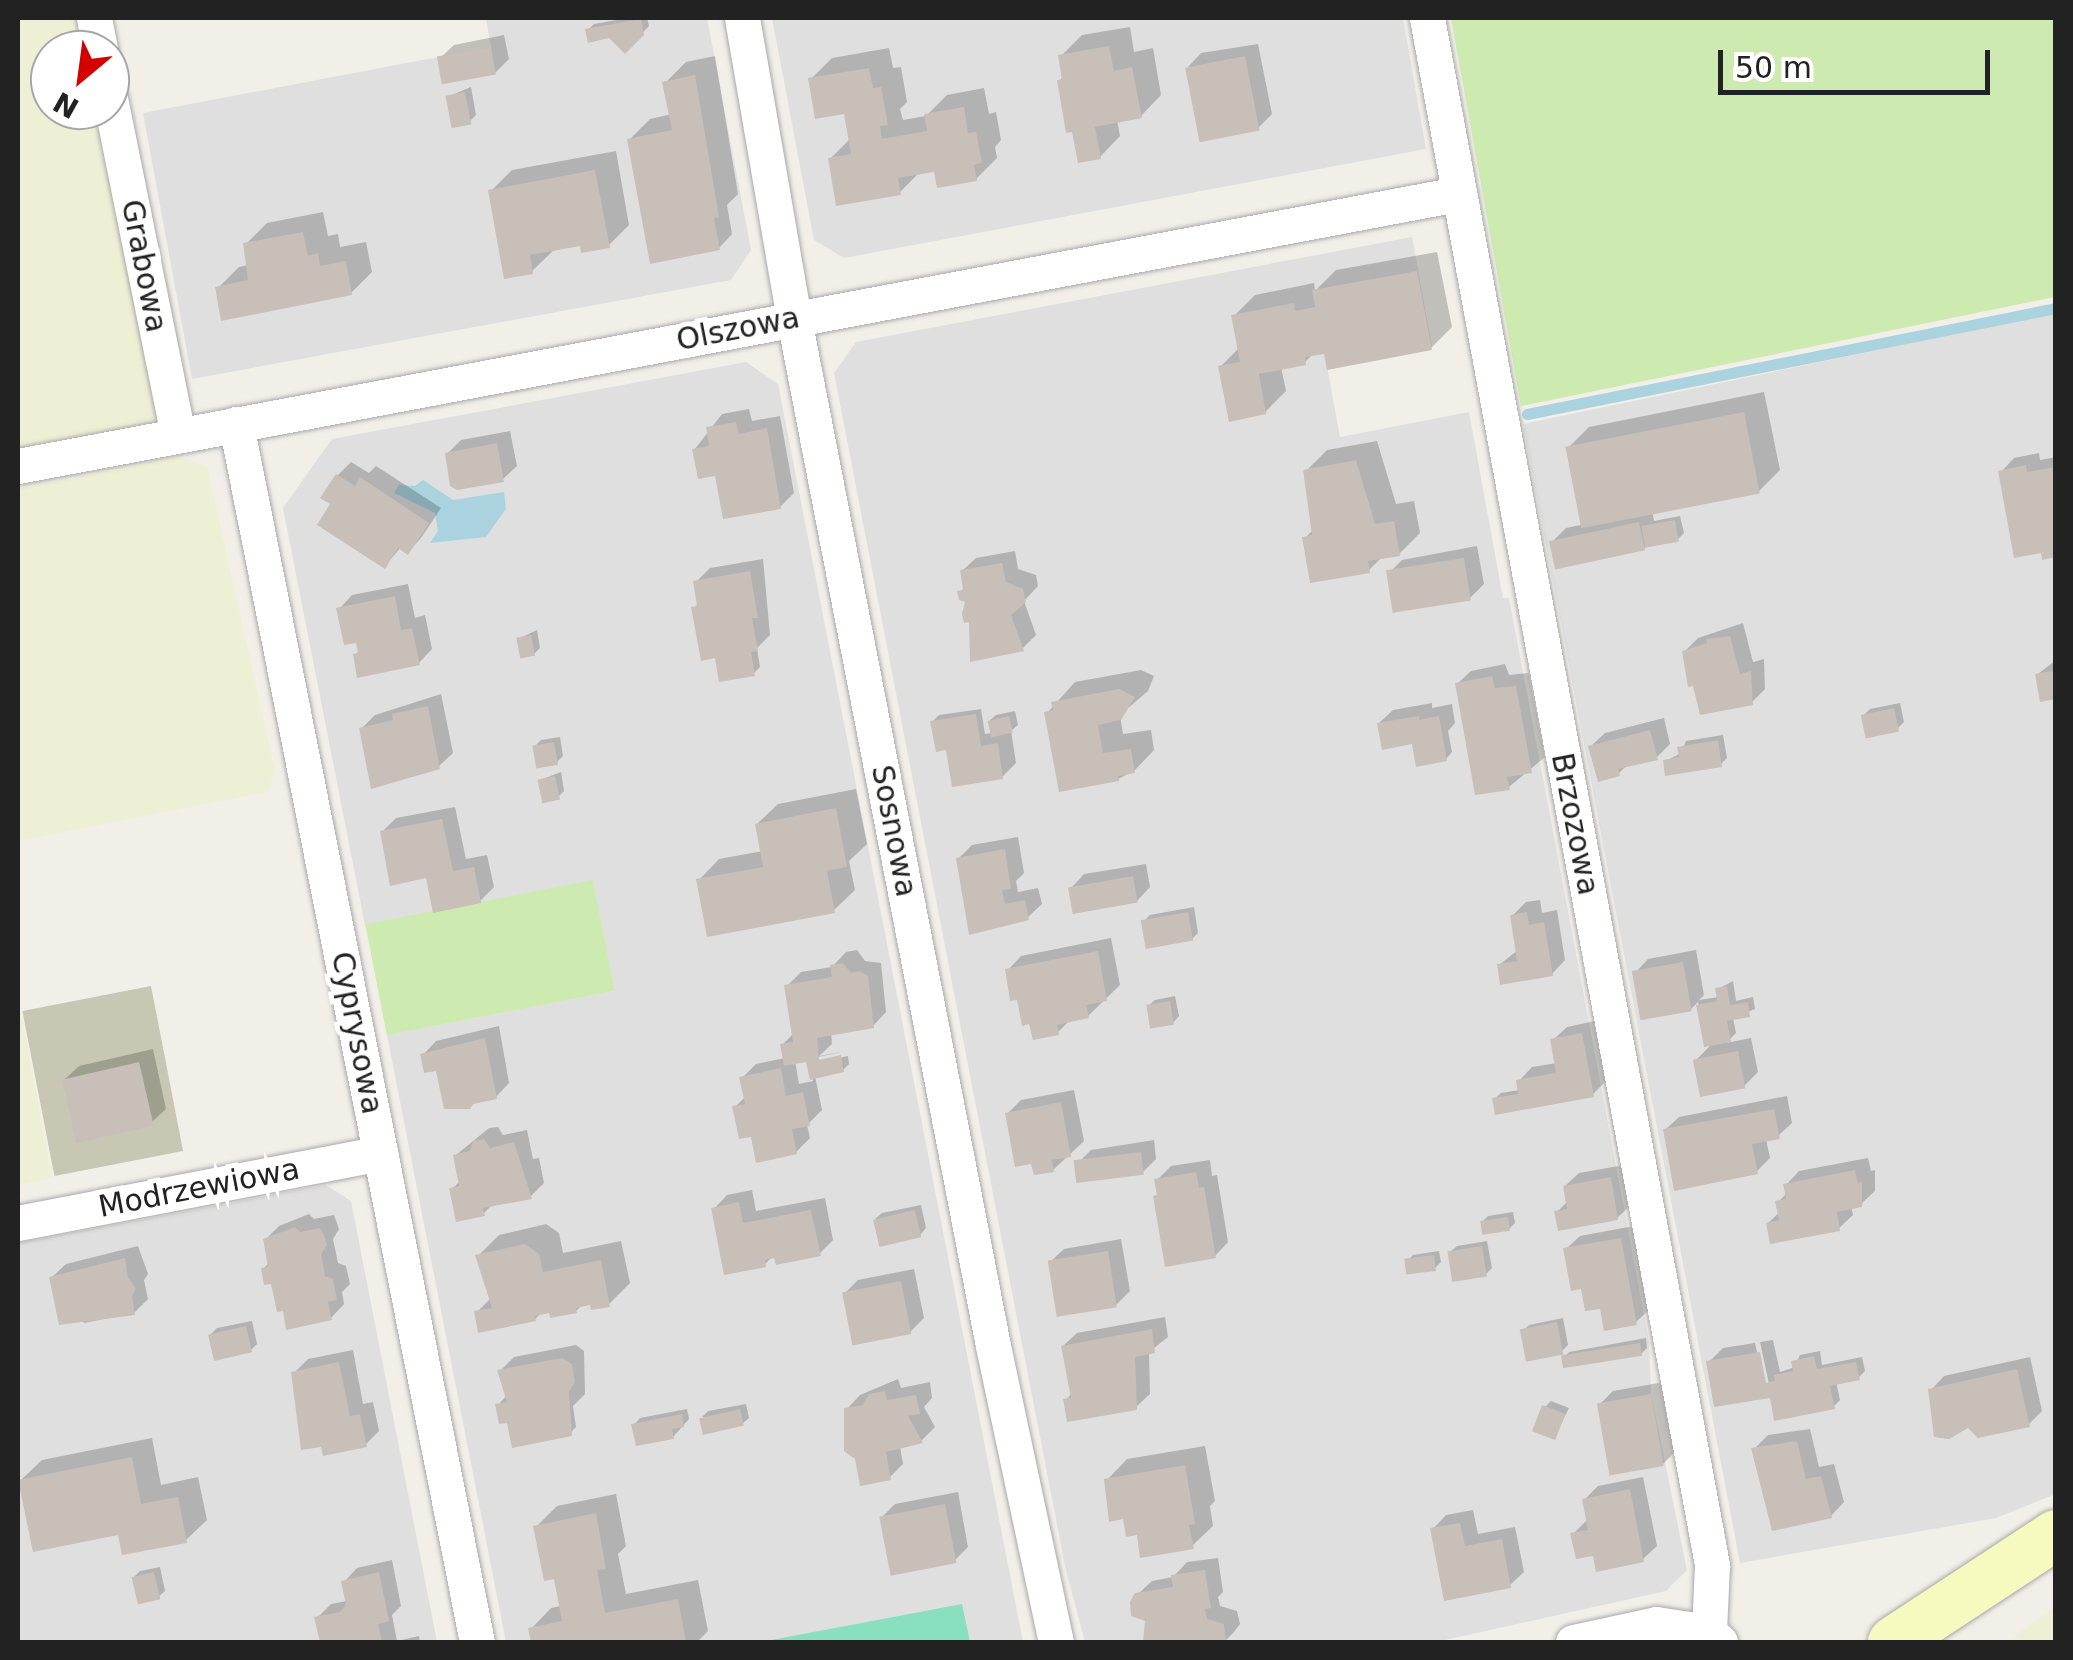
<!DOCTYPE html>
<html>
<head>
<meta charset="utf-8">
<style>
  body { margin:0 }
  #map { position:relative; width:2073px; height:1660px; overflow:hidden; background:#f2efe9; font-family:"DejaVu Sans",sans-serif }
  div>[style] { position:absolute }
  .residential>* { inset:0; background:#e0dfdf }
  .construction>* { inset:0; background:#c7c7b4; transform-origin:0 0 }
  .farmland>* { inset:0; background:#eef0d5 }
  .grass>* { inset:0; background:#cdebb0; transform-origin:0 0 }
  .pitch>* { inset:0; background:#88e0be }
  .water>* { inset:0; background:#aad3df }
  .shadow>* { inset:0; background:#0003 }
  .stream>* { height:11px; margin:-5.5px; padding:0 5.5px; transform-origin:5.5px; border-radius:5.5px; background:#aad3df }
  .building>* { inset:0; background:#c7bfb8; transform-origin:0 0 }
  .roads { filter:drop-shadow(0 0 2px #a9a9a9) drop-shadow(0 0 2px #a9a9a9) }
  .street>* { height:35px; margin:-17.5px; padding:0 17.5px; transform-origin:17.5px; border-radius:17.5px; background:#fff }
  .secondary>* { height:50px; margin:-25px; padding:0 25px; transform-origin:25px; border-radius:25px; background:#f7fabf }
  span { translate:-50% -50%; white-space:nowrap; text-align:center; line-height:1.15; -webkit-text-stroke:10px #fff; paint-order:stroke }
  .street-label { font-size:30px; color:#222 }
  .frame { position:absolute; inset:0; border:20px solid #222; pointer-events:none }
  .north { position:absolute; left:30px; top:30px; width:100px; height:100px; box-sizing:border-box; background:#fff; border:2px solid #a7a7a7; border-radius:50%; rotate:209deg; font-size:28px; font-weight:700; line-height:40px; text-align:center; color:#222 }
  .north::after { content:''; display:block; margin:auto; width:35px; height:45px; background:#d40000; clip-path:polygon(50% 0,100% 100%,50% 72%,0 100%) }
  .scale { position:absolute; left:1718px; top:50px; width:272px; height:45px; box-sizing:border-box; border:5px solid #222; border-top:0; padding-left:12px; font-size:30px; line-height:35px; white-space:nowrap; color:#222; -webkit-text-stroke:8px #fff; paint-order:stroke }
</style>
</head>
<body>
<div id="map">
  <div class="residential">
    <div style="clip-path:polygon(486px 18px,707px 18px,751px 250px,731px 280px,192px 379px,143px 113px,491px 47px)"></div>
    <div style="clip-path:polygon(772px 18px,1403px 18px,1426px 149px,844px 258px,814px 240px)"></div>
    <div style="clip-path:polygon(1412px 237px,1432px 346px,1327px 366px,1340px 437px,1469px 412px,1503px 598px,1509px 598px,1649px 1341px,1651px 1394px,1687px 1570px,1666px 1591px,1436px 1642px,1085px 1642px,1066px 1571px,834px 373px,856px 342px)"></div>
    <div style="clip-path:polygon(2055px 313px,2056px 1494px,1996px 1518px,1740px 1563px,1523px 424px)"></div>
    <div style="clip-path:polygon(746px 362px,778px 384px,1023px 1642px,506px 1642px,387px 1035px,614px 991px,593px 881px,365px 925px,283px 508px,332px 439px)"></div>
    <div style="clip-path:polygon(326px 1185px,351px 1201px,437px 1642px,18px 1642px,18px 1243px)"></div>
  </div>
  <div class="construction">
    <div style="left:151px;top:986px;width:168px;height:131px;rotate:79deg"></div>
  </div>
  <div class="farmland">
    <div style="clip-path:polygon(18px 18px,78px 18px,84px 50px,50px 50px,50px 110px,96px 110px,162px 434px,18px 464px)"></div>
    <div style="clip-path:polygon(179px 457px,207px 466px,275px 771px,268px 792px,18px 841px,18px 489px)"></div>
    <div style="clip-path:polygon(18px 999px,52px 1178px,18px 1185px)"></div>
    <div style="clip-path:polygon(2055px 1607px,2055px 1642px,2007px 1642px,2052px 1609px)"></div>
  </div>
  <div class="grass">
    <div style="clip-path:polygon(1451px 18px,2055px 18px,2055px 297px,1521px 406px)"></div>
    <div style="left:593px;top:880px;width:113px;height:232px;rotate:79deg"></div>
  </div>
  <div class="pitch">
    <div style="clip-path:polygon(962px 1604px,970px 1642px,767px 1642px,766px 1641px)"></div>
  </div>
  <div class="water">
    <div style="clip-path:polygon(423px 480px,453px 500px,504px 492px,506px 509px,486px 537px,430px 543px,438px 531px,435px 513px,394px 493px,399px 485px,415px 486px)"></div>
  </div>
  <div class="shadow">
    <div style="clip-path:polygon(628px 18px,647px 18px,649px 26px,625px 51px,610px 36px,588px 30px,594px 24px)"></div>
    <div style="clip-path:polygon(1130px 27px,1134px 52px,1153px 48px,1161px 95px,1141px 116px,1117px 120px,1120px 136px,1100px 157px,1059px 81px,1064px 76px,1061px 56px,1082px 35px)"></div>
    <div style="clip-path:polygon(504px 35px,509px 59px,495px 73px,440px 58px,454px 45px)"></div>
    <div style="clip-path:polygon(1258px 44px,1272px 114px,1258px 128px,1188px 67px,1201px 53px)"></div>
    <div style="clip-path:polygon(889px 48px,893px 68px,901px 67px,907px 102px,900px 109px,903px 120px,926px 116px,947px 95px,984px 88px,989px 114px,996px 112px,1001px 140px,995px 147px,997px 158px,976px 179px,936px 169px,920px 172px,900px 192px,830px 159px,851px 138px,846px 111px,811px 79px,832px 58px)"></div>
    <div style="clip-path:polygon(715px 56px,738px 194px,727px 205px,732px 234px,719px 248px,630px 139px,650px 119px,672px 114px,665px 83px,686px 62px)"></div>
    <div style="clip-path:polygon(471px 87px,476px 115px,470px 121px,447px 97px)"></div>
    <div style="clip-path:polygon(616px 151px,629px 225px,608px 246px,582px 243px,553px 251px,532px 271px,491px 191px,512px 170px)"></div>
    <div style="clip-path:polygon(323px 212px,328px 236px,338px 234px,340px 247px,366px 242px,372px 272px,351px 293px,218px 288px,239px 267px,248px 265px,246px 244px,267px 223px)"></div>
    <div style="clip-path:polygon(1437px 252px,1452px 327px,1431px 348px,1314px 353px,1304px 363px,1281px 367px,1286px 391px,1265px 412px,1221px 366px,1240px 347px,1234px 316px,1255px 295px,1314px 283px,1315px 291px,1336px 270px)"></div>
    <div style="clip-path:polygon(1764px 392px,1780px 470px,1759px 491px,1652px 510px,1654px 521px,1680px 516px,1684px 533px,1678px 539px,1644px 548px,1552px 542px,1566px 528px,1585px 524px,1568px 448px,1589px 427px)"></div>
    <div style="clip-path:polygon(749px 409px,752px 421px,780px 416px,794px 493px,780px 507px,717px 473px,695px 449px,722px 414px)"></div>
    <div style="clip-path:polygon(510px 431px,517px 466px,503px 479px,447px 454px,461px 440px)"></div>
    <div style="clip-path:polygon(1377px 441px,1396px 504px,1414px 501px,1420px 533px,1399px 554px,1383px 556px,1369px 570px,1305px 538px,1314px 529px,1306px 471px,1327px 450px)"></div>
    <div style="clip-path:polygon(2039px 453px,2040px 460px,2056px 457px,2056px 555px,2001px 472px,2014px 458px)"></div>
    <div style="clip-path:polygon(351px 462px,369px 473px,376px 466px,441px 508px,421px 538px,408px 552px,401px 547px,385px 566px,333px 504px,338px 475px)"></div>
    <div style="clip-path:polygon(1477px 546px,1484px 584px,1470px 598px,1389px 573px,1402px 560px)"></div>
    <div style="clip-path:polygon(1015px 551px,1018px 569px,1036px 575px,1038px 586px,1024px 601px,1036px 635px,1023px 648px,960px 592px,965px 587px,962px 571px,976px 558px)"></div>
    <div style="clip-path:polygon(763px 559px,770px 635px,757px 648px,760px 667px,754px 673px,717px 655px,694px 608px,699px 603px,696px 582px,710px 568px)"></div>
    <div style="clip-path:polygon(408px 584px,415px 618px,425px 615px,432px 649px,419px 663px,355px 655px,360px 650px,339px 609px,352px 595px)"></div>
    <div style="clip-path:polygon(1743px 623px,1753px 662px,1764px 659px,1765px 689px,1751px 703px,1685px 651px,1698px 638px)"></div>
    <div style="clip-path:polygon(537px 630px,540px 648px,534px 654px,518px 639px)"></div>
    <div style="clip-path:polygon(2056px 660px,2056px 696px,2038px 674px)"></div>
    <div style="clip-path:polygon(1505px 664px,1509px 675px,1529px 673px,1545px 757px,1509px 787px,1457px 684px,1471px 671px)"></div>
    <div style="clip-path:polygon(1141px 670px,1154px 676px,1148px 691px,1120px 715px,1123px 734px,1151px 730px,1154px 750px,1134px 771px,1118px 779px,1047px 713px,1075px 682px)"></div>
    <div style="clip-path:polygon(441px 694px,453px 753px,439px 766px,362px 728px,375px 715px)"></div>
    <div style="clip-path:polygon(1432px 703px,1432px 708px,1452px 704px,1455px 723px,1448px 731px,1452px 752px,1446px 759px,1379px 723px,1393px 710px)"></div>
    <div style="clip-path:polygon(1900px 703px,1904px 722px,1898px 728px,1864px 715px,1870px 709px)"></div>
    <div style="clip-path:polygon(981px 709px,985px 734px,992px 733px,989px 721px,996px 715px,1015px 711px,1018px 725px,1011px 731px,1016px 763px,1002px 777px,953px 747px,933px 721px,939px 715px)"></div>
    <div style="clip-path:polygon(1664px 718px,1670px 744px,1656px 758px,1628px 764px,1618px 774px,1591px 746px,1605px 733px)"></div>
    <div style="clip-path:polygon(1723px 735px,1727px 758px,1721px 764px,1666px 761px,1681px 753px,1686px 741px)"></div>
    <div style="clip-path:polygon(560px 737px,563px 756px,557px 762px,535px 746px,541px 740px)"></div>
    <div style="clip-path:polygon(561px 772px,564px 791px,558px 797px,540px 780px)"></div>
    <div style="clip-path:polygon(856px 789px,867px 844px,849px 861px,855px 890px,834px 910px,699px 880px,719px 859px,763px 851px,757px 824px,778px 804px)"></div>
    <div style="clip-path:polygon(455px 807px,466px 859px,487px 855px,494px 887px,480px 901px,428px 876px,382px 832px,396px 818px)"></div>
    <div style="clip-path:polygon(1018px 837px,1024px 873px,1016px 881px,1018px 892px,1038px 888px,1042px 904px,1028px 917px,971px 932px,958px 859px,972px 845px)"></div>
    <div style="clip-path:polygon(1146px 864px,1150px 887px,1137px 901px,1071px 888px,1084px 874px)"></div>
    <div style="clip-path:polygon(1540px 900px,1542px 913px,1557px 910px,1565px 960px,1552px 974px,1499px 965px,1518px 950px,1512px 916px,1526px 902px)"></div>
    <div style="clip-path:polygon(1194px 907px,1198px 933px,1192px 939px,1144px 921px,1150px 915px)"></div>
    <div style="clip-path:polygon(1111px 938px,1120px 985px,1088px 1016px,1071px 1019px,1058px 1032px,1019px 998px,1008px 970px,1021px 956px)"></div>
    <div style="clip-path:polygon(evenodd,857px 950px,865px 961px,881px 963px,886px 1012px,873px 1026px,831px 1033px,832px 1044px,819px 1056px,846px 1051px,818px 1057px,812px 1064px,848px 1056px,849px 1064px,843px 1070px,815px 1076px,822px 1110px,807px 1125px,810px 1138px,796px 1152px,753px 1134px,735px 1107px,746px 1096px,742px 1078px,756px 1064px,785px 1058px,783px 1044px,794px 1033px,787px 986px,801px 972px,832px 967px,846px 952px,857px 950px,814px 1058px,809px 1063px,813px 1081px,799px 1084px,795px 1061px,814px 1058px)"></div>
    <div style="clip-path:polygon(1696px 950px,1704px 995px,1699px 1000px,1719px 997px,1718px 989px,1733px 981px,1736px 1001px,1753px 997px,1755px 1009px,1733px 1018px,1736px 1033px,1726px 1043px,1751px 1038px,1758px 1072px,1744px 1086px,1696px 1060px,1714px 1042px,1706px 1044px,1698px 1002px,1691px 1009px,1635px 973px,1648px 959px)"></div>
    <div style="clip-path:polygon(1175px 996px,1179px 1016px,1173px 1023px,1148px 1006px,1155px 1000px)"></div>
    <div style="clip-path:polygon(1595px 1021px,1606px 1081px,1593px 1094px,1494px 1099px,1501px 1093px,1520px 1090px,1519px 1081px,1532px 1067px,1557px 1063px,1553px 1040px,1567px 1027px)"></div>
    <div style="clip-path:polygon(499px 1026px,509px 1083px,496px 1097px,438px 1068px,423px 1055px,436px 1041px)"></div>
    <div style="clip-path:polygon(153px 1049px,166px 1109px,152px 1122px,65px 1079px,79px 1066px)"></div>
    <div style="clip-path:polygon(1074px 1090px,1084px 1141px,1053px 1170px,1007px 1114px,1021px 1100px)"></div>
    <div style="clip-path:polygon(1787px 1096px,1792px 1123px,1778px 1136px,1766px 1139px,1770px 1158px,1756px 1172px,1665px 1130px,1679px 1117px)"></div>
    <div style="clip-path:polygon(498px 1127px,503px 1135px,527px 1130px,533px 1159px,539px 1158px,544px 1183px,531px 1196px,494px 1203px,483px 1214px,452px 1189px,461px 1180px,456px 1155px,489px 1128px)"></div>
    <div style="clip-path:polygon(1154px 1140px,1156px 1159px,1143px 1172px,1077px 1164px,1091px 1150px)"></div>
    <div style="clip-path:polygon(1868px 1158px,1871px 1171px,1875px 1170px,1875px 1191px,1861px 1204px,1851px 1206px,1853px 1215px,1839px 1228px,1768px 1223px,1780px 1212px,1778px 1202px,1787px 1193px,1786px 1185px,1799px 1171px)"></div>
    <div style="clip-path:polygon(1210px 1160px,1212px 1176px,1217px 1175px,1228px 1242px,1215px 1256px,1159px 1193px,1157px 1180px,1171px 1166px)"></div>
    <div style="clip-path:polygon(1624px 1165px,1631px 1205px,1617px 1218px,1557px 1212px,1568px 1201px,1565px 1186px,1579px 1173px)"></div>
    <div style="clip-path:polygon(752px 1190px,756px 1211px,825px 1198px,833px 1240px,819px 1254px,773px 1256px,765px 1264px,714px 1209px,727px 1195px)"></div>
    <div style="clip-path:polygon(921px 1205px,926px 1228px,920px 1235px,875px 1219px,882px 1213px)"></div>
    <div style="clip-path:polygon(1513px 1212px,1515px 1223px,1509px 1229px,1482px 1222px,1488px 1216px)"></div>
    <div style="clip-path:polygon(309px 1214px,314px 1219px,334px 1215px,339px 1229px,333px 1239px,338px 1263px,346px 1266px,350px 1284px,342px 1292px,344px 1304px,331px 1318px,273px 1282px,264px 1268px,270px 1262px,265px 1240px,279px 1226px)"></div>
    <div style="clip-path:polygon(546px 1224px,559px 1233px,563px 1253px,621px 1241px,630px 1283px,609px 1304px,583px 1304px,576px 1311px,542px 1312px,535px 1319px,477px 1312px,492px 1297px,478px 1256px,499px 1235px)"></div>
    <div style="clip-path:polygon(1634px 1226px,1650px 1309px,1636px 1322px,1602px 1306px,1583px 1286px,1566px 1249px,1580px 1236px)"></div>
    <div style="clip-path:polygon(1121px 1239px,1130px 1291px,1116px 1305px,1050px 1262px,1064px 1249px)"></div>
    <div style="clip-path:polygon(1487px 1241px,1492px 1268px,1486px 1274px,1450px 1252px,1457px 1246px)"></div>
    <div style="clip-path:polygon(138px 1246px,148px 1274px,144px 1280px,148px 1299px,134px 1313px,84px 1323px,52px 1277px,66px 1264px)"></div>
    <div style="clip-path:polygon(1439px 1251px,1441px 1262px,1435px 1268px,1407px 1261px,1413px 1255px)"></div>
    <div style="clip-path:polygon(914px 1269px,924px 1318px,910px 1332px,844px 1294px,858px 1280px)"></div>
    <div style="clip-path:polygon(1165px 1317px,1168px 1337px,1149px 1352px,1150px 1394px,1136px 1407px,1066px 1400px,1072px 1393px,1063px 1346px,1077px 1333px)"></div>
    <div style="clip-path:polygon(1563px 1318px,1568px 1345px,1562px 1351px,1523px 1331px,1529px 1325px)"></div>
    <div style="clip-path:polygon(252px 1321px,257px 1344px,251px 1350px,211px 1334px,217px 1328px)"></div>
    <div style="clip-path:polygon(1646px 1338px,1647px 1348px,1641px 1354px,1563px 1358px,1569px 1352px)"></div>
    <div style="clip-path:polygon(1773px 1340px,1780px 1372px,1795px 1367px,1800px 1355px,1820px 1351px,1822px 1365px,1862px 1357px,1865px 1371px,1859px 1377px,1836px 1382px,1840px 1400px,1834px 1406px,1771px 1395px,1709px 1362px,1723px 1348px,1755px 1343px,1765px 1388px,1769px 1384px,1760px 1342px)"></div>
    <div style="clip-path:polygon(576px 1345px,584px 1351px,585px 1394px,573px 1406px,576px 1427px,570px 1433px,498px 1405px,507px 1395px,500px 1371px,514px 1357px)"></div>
    <div style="clip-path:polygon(353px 1350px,363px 1404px,373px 1402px,379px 1431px,365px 1445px,294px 1373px,308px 1359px)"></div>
    <div style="clip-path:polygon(2030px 1357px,2042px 1411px,2028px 1425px,1968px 1425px,1941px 1438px,1936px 1436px,1931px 1390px,1944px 1376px)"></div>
    <div style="clip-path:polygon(898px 1379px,901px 1388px,930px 1382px,932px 1398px,924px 1407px,935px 1427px,919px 1443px,900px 1447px,903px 1464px,890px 1477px,847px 1409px,860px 1395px)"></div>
    <div style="clip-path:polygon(1664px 1382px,1677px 1450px,1663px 1464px,1599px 1405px,1613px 1391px)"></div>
    <div style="clip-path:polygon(1551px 1401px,1569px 1408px,1554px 1438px,1545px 1407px)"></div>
    <div style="clip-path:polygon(746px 1404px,749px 1418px,742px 1424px,702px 1417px,708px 1411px)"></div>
    <div style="clip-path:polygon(687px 1409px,689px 1419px,673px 1437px,634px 1425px,640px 1418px)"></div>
    <div style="clip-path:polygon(1810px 1429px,1819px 1467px,1834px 1464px,1844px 1502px,1831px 1516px,1754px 1449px,1768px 1435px)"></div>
    <div style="clip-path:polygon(152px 1438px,161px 1485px,198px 1477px,207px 1520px,186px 1540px,120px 1532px,21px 1480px,42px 1460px)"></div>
    <div style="clip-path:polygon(1205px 1446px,1215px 1501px,1210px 1506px,1213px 1526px,1192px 1546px,1125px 1516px,1107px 1480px,1127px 1459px)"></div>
    <div style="clip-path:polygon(1643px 1477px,1657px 1546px,1643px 1559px,1573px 1534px,1587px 1520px,1585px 1499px,1598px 1486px)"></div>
    <div style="clip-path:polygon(958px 1492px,968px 1547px,955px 1560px,882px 1517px,895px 1504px)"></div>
    <div style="clip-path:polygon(616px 1494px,626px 1546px,618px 1554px,626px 1594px,698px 1580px,708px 1631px,697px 1642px,533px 1642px,531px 1629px,551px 1608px,561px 1606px,556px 1576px,536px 1527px,557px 1506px)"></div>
    <div style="clip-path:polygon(1473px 1510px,1478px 1534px,1515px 1527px,1524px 1572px,1510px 1585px,1433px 1529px,1446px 1515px)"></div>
    <div style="clip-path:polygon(1218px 1558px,1223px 1592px,1218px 1597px,1220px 1606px,1237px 1611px,1240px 1624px,1234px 1632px,1224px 1642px,1146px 1642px,1144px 1632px,1148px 1628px,1137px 1595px,1152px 1581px,1173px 1577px,1187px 1562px)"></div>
    <div style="clip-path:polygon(392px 1560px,401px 1606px,392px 1615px,397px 1641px,419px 1636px,420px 1642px,322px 1642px,317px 1618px,331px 1604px,347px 1601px,344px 1582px,357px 1568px)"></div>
    <div style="clip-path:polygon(160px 1567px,165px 1591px,158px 1597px,134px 1577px,140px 1571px)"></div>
  </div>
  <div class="stream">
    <div style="left:1527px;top:414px;width:540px;rotate:-11.33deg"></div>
  </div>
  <div class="building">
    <div style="clip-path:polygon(641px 19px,644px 35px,625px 54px,609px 38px,588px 43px,585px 29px)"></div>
    <div style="clip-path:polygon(1109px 46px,1114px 71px,1132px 67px,1142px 118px,1095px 127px,1101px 159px,1078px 163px,1072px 132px,1066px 133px,1057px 80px,1062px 80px,1058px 55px)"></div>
    <div style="left:491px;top:47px;width:28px;height:55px;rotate:80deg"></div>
    <div style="left:1245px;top:56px;width:76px;height:61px;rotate:79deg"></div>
    <div style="clip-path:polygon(869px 68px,873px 88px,881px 87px,888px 125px,880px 126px,882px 139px,927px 131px,924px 114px,964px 107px,968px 133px,976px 132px,982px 163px,974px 165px,977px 181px,937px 188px,934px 172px,898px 178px,901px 195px,836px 206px,828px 158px,851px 154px,844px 114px,815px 119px,808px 78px)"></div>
    <div style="clip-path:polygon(695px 75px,719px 217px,714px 218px,720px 250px,650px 264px,627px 139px,672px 130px,662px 82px)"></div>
    <div style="left:465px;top:92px;width:33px;height:20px;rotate:79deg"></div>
    <div style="clip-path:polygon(595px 170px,610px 248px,581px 253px,580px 246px,530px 255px,533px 274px,504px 279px,488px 190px)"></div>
    <div style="clip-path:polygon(303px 232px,308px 256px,318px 253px,320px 266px,346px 261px,352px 295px,221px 321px,215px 287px,248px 280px,243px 243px)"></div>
    <div style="clip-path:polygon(1417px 271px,1432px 350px,1327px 370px,1324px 354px,1305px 357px,1306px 365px,1259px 374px,1266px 414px,1229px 422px,1218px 366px,1240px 362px,1231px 315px,1294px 303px,1295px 311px,1315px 307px,1312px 290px)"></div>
    <div style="left:1744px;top:412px;width:83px;height:182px;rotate:79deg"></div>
    <div style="clip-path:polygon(736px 422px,739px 434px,767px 428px,781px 509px,723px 519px,715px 476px,698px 479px,692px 449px,709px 446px,706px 427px)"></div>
    <div style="clip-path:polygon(497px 443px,504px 482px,457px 490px,450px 486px,445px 453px)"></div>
    <div style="clip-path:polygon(1356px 460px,1375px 524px,1394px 521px,1400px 556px,1368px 561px,1370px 573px,1310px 583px,1302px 537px,1312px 535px,1303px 470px)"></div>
    <div style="clip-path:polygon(2026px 465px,2027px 472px,2056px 467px,2056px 557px,2042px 560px,2041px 553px,2014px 558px,1998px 471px)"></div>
    <div style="clip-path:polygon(336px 474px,355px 486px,360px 477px,429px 523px,408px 555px,398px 548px,385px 569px,317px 525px,330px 504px,320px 498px)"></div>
    <div style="left:1675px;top:520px;width:22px;height:34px;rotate:80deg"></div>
    <div style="left:1639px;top:522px;width:29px;height:92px;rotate:78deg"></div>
    <div style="left:1464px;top:558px;width:43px;height:79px;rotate:81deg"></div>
    <div style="clip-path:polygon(1002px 563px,1006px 582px,1023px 589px,1026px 602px,1011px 615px,1024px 651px,970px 662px,969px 622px,964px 623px,962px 614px,965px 602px,959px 600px,957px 591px,963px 590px,960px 570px)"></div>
    <div style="clip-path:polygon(750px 571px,758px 618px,752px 618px,758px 651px,751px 652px,755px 676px,719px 682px,715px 658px,701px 661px,691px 607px,697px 606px,693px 581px)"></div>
    <div style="clip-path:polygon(395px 596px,401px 630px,412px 628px,420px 665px,357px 678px,353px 654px,358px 653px,356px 643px,344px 645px,336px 608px)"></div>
    <div style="left:531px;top:635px;width:21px;height:15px;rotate:79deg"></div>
    <div style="clip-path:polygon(1730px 636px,1740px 674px,1751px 671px,1753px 705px,1700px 715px,1693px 686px,1688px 687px,1682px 651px,1707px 643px,1706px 639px)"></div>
    <div style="clip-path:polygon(2056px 670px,2056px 699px,2040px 702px,2035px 674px)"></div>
    <div style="clip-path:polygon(1492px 676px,1495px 688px,1516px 686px,1532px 773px,1507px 777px,1510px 790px,1475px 795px,1455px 683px)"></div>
    <div style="clip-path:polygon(1119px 689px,1135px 697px,1121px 720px,1098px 725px,1103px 753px,1131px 749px,1135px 773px,1118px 776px,1119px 781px,1059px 792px,1044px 712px,1053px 710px,1051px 702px)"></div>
    <div style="clip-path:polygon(428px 706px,440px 769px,371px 789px,359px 728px,393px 720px,392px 714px)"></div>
    <div style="left:1894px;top:708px;width:24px;height:34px;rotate:78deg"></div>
    <div style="clip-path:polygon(976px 714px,981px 746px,998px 743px,1003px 779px,952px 787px,946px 750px,936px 752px,930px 721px)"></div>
    <div style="left:1009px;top:716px;width:17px;height:22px;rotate:77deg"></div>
    <div style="clip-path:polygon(1419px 716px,1419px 720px,1439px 716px,1447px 761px,1416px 767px,1412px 744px,1382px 750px,1377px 723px)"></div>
    <div style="clip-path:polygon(1650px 730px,1658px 760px,1618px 769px,1620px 776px,1598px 782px,1588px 746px)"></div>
    <div style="clip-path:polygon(1718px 740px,1722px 767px,1665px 776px,1663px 760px,1679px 757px,1677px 747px)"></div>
    <div style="left:554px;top:742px;width:23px;height:22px;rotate:80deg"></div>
    <div style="left:555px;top:776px;width:24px;height:18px;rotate:78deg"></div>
    <div style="clip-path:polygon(836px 808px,847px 867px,827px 871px,835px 913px,707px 937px,696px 879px,763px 867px,755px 824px)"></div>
    <div style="clip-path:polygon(442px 819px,453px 871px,474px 867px,481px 903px,433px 913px,426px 878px,390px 886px,380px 831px)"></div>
    <div style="clip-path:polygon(1005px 849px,1011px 889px,1002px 890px,1005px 904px,1025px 900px,1029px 920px,969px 935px,956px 858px)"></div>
    <div style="left:1133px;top:876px;width:27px;height:66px;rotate:80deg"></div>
    <div style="left:1188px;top:912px;width:29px;height:48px;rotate:80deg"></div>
    <div style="clip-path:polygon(1527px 912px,1529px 925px,1544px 922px,1553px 976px,1500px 985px,1497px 964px,1517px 961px,1510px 915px)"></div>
    <div style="clip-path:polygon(1098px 951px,1107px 1001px,1086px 1005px,1089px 1018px,1057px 1025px,1059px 1035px,1033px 1040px,1029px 1024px,1022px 1026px,1017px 1000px,1010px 1001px,1005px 969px)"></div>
    <div style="left:1683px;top:962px;width:50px;height:52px;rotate:80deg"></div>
    <div style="clip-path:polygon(843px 963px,851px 973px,859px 971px,868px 976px,874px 1028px,817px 1038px,819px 1060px,841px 1055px,844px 1072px,810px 1080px,806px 1062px,784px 1066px,780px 1044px,793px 1042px,784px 985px,832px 977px,830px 965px)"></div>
    <div style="clip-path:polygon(1727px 986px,1730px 1005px,1748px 1002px,1750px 1017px,1727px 1021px,1731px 1042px,1704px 1047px,1696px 1005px,1717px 1001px,1715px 988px)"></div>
    <div style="left:1170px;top:1001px;width:24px;height:24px;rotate:81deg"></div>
    <div style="clip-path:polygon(1582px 1033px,1594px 1097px,1495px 1115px,1492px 1098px,1518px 1094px,1516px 1080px,1556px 1073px,1550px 1039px)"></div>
    <div style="clip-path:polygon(485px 1038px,497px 1099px,473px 1104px,470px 1109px,444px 1109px,436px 1071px,424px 1073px,420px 1054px)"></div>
    <div style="left:1738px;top:1051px;width:38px;height:46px;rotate:79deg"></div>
    <div style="left:139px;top:1062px;width:65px;height:79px;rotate:77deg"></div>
    <div style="clip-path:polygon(781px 1068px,786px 1096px,803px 1092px,810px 1126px,792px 1129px,797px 1154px,756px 1163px,751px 1137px,739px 1139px,732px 1106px,745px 1104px,739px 1077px)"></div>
    <div style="clip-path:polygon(1061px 1102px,1071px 1157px,1052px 1160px,1054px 1172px,1034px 1175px,1031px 1164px,1015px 1167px,1005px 1113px)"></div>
    <div style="clip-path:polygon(1774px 1109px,1780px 1139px,1752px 1144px,1758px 1174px,1674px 1191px,1663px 1129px)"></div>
    <div style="clip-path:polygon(484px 1139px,490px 1148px,514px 1142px,532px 1199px,483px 1208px,485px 1216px,456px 1222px,449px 1188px,459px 1186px,453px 1155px,470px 1151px,473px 1141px)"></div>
    <div style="left:1141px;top:1152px;width:23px;height:68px;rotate:83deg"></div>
    <div style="clip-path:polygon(1855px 1170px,1858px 1183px,1862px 1182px,1862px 1207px,1837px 1212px,1840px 1231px,1770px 1244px,1766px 1223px,1779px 1220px,1775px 1201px,1786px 1199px,1783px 1184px)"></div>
    <div style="clip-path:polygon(1196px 1172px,1199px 1188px,1204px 1187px,1216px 1258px,1165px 1267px,1153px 1196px,1157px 1195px,1154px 1179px)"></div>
    <div style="clip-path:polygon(1611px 1177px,1618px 1220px,1558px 1231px,1554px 1211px,1567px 1209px,1563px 1186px)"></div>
    <div style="clip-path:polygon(739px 1202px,743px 1223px,811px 1210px,821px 1256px,776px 1265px,774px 1258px,765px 1260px,766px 1267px,724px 1275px,711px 1208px)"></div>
    <div style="left:915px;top:1210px;width:28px;height:43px;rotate:77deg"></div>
    <div style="left:1508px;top:1217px;width:14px;height:28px;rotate:82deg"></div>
    <div style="clip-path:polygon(295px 1227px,300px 1232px,320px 1228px,324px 1235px,327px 1245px,321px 1254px,325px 1276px,333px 1279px,337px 1300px,328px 1302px,332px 1320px,286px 1330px,283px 1311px,277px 1312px,271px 1284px,264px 1285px,261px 1268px,268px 1267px,263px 1239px)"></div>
    <div style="clip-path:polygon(1621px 1238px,1637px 1325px,1604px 1331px,1600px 1309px,1585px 1311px,1581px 1289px,1571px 1291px,1563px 1248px)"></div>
    <div style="clip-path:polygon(525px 1244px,539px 1254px,543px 1272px,601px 1260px,610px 1307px,591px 1310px,590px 1305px,576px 1308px,577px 1313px,550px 1318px,549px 1313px,535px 1316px,536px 1321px,478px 1333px,474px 1311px,492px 1308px,475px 1255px)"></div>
    <div style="left:1482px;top:1246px;width:31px;height:35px;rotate:81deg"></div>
    <div style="left:1108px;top:1251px;width:57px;height:61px;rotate:81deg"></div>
    <div style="left:1434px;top:1255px;width:16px;height:30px;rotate:83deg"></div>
    <div style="clip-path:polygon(125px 1258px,128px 1278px,136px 1289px,132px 1296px,135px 1315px,59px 1325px,49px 1277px)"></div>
    <div style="left:901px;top:1281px;width:54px;height:60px;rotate:79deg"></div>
    <div style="left:1557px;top:1322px;width:33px;height:38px;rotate:79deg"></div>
    <div style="left:246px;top:1326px;width:27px;height:39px;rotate:77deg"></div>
    <div style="clip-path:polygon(1152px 1329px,1155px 1353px,1135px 1357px,1137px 1410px,1067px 1422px,1063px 1399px,1071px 1398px,1061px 1346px)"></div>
    <div style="left:1640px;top:1343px;width:13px;height:80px;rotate:81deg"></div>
    <div style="clip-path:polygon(1760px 1352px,1766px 1383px,1775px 1381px,1774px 1375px,1793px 1371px,1791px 1361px,1814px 1356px,1817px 1369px,1856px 1362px,1860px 1380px,1830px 1386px,1835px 1409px,1774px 1421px,1770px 1398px,1714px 1407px,1706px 1361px)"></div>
    <div style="clip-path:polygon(562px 1358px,572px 1364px,575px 1382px,569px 1392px,572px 1436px,512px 1448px,507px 1423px,499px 1424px,495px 1404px,507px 1402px,497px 1370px)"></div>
    <div style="clip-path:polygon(339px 1362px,350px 1416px,360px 1414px,367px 1447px,323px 1456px,321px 1447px,301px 1450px,291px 1372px)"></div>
    <div style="clip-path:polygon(2017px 1369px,2030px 1427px,1978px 1438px,1968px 1428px,1949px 1439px,1934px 1437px,1928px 1389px)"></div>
    <div style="clip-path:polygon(885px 1391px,887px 1400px,916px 1395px,920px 1414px,908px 1416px,923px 1443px,886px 1452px,891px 1480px,860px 1486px,855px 1459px,844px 1451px,844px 1408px,863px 1405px,869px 1394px)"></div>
    <div style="left:1651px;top:1394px;width:73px;height:55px;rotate:80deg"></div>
    <div style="left:1542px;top:1405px;width:25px;height:28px;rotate:21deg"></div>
    <div style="left:740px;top:1409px;width:17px;height:42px;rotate:77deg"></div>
    <div style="clip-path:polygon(682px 1414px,684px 1427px,672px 1429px,674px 1439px,636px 1446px,631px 1424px)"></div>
    <div style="clip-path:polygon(1797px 1441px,1806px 1479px,1821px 1476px,1832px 1518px,1772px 1531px,1751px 1448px)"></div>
    <div style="clip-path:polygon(132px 1457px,141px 1504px,178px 1497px,187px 1543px,122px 1555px,118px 1535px,33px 1552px,18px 1480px)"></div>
    <div style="clip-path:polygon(1185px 1465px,1195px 1524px,1189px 1525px,1194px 1549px,1140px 1558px,1137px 1535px,1126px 1537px,1123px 1519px,1109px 1522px,1104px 1479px)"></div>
    <div style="clip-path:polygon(1630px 1489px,1644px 1562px,1596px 1572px,1593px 1556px,1576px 1559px,1570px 1533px,1588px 1530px,1582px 1499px)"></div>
    <div style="left:945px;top:1504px;width:60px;height:67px;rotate:79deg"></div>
    <div style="clip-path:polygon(596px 1513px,606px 1569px,597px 1570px,605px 1613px,678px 1599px,686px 1642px,531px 1642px,528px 1628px,562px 1621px,554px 1579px,544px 1581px,533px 1526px)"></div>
    <div style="clip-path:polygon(1460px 1523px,1465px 1546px,1502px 1539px,1511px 1588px,1444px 1601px,1430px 1528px)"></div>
    <div style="clip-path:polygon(1205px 1570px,1211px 1608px,1205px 1609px,1207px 1619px,1224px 1624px,1226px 1642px,1143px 1642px,1145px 1621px,1131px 1616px,1130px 1602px,1135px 1593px,1173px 1587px,1171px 1575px)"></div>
    <div style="left:154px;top:1572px;width:28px;height:23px;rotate:77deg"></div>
    <div style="clip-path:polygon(379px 1572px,389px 1621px,378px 1624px,382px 1642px,320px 1642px,314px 1617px,340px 1612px,346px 1605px,341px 1581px)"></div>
  </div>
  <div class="roads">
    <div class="street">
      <div style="left:94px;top:18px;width:33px;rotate:79deg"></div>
      <div style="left:742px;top:18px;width:305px;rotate:80.2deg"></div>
      <div style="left:794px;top:319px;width:1046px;rotate:79.03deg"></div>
      <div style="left:993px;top:1346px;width:303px;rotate:78deg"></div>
      <div style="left:1427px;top:18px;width:1573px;rotate:79.56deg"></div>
      <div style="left:1712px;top:1565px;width:67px;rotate:92.6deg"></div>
      <div style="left:110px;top:98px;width:343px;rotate:78.6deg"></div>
      <div style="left:236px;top:424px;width:1242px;rotate:78.81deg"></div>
      <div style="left:18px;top:466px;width:1465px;rotate:-10.7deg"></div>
      <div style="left:18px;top:1223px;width:369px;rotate:-10.9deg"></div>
      <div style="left:1573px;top:1642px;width:85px;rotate:-12.2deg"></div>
      <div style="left:1656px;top:1624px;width:54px;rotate:8.6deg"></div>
      <div style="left:1709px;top:1632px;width:15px;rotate:42deg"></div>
    </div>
    <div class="secondary">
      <div style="left:1893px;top:1642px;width:195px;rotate:-33.3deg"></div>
    </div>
  </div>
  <div class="street-label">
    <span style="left:144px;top:266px;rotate:79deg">Grabowa</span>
    <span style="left:738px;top:329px;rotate:-11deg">Olszowa</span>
    <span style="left:1575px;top:824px;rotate:79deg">Brzozowa</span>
    <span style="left:894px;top:831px;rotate:79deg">Sosnowa</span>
    <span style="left:357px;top:1033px;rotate:79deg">Cyprysowa</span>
    <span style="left:199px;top:1188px;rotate:-11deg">Modrzewiowa</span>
  </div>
  <div class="frame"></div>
  <div class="north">N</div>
  <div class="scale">50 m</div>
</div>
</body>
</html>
